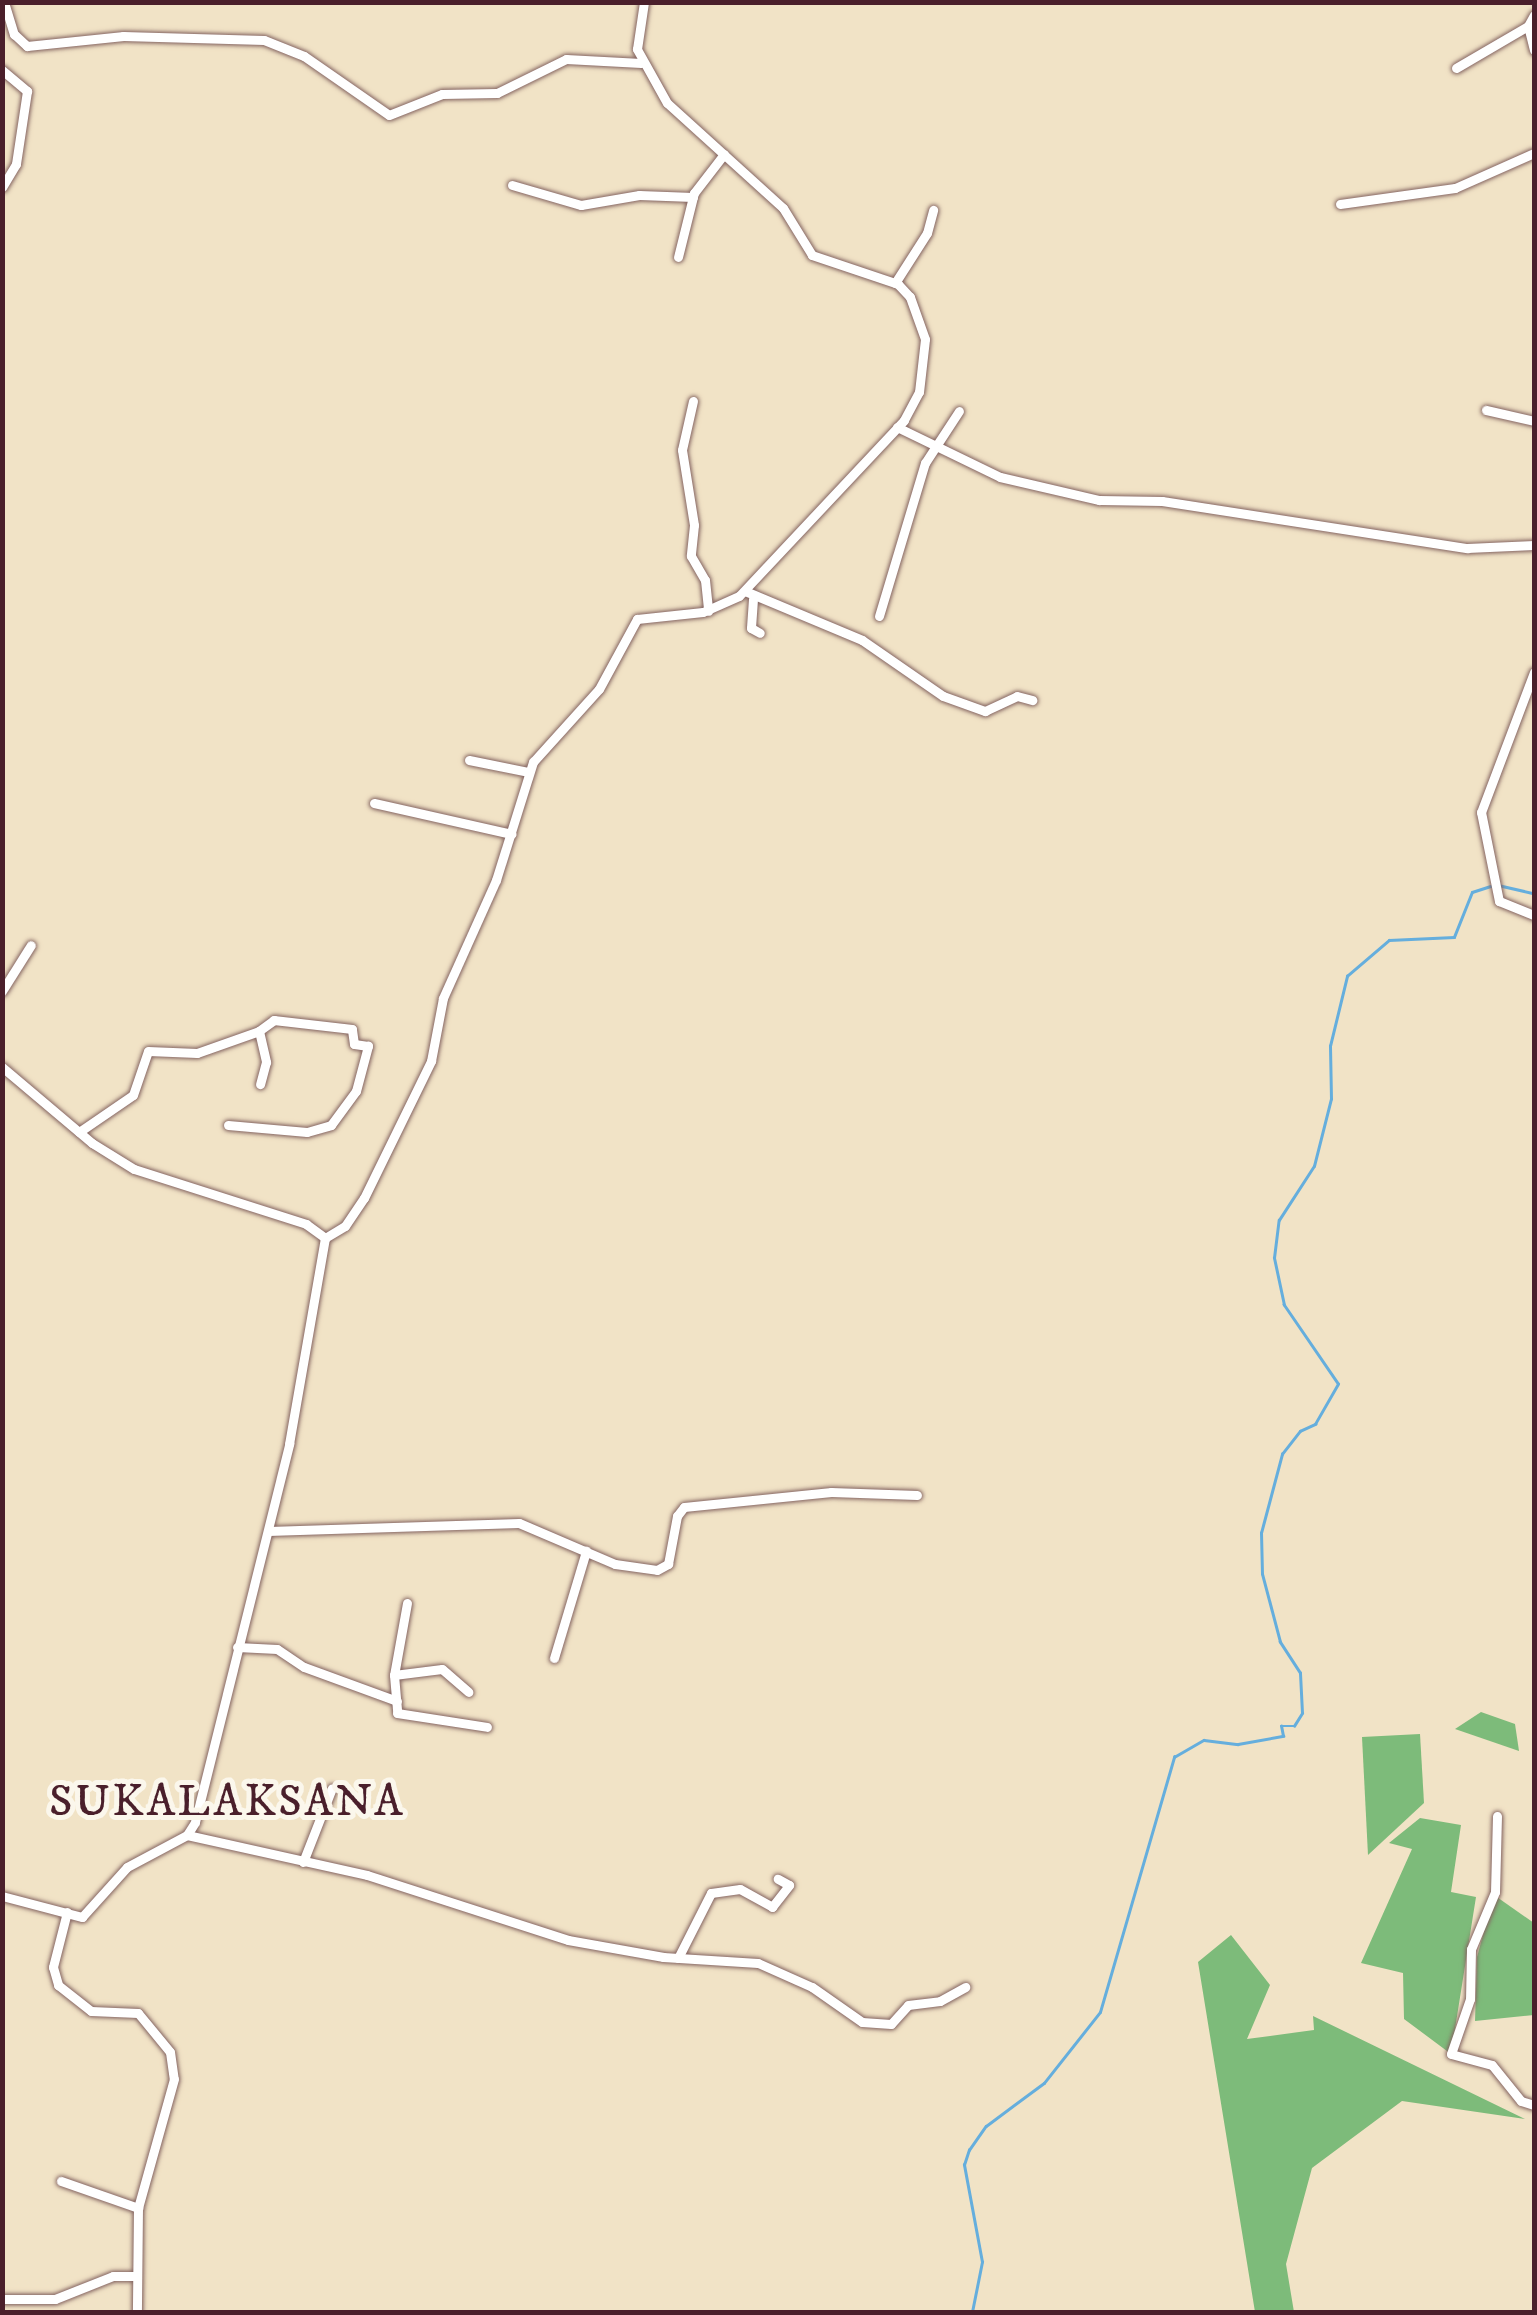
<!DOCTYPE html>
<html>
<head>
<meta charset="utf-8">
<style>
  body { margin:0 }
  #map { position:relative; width:1537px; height:2315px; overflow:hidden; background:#f1e3c6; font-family:"IM FELL DW Pica",serif }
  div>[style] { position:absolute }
  .forest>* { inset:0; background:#7dbb7a }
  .stream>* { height:2.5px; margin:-1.25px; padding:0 1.25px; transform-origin:1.25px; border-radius:1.25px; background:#65aedd }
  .roads { filter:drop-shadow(0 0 2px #846461) drop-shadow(0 0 2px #846461) }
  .street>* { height:9px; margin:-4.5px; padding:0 4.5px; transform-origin:4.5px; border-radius:4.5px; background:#fff }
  span { translate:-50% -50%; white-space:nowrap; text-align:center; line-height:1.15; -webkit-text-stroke:10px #fbf7ec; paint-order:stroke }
  .quarter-label { font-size:45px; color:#4a1f2b; letter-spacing:2.5px }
  .frame { position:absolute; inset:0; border:5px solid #4a1f2b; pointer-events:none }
</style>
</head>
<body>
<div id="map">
  <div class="forest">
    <div style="clip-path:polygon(1481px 1712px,1515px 1724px,1519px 1751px,1455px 1729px)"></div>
    <div style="clip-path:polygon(1420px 1734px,1424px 1803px,1368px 1855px,1362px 1737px)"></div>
    <div style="clip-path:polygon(1420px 1818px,1461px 1825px,1451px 1892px,1476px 1897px,1451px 2054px,1404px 2019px,1403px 1973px,1361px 1963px,1412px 1849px,1389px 1843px)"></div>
    <div style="clip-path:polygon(1494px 1895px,1534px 1923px,1534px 2015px,1475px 2021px,1477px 1957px)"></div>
    <div style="clip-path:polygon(1231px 1935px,1270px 1985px,1247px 2039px,1314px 2030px,1313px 2016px,1525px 2119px,1402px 2101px,1312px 2168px,1286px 2264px,1294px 2312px,1255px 2312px,1198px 1962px)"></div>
  </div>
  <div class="stream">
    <div style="left:1498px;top:885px;width:37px;rotate:13deg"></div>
    <div style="left:972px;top:2312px;width:51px;rotate:-78.7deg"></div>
    <div style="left:982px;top:2262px;width:99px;rotate:-100.5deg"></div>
    <div style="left:964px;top:2165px;width:16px;rotate:-72deg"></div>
    <div style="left:969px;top:2150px;width:29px;rotate:-55deg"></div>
    <div style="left:986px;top:2126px;width:72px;rotate:-36.6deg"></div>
    <div style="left:1044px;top:2083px;width:90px;rotate:-51.7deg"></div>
    <div style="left:1100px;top:2012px;width:266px;rotate:-73.8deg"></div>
    <div style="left:1174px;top:1757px;width:34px;rotate:-30deg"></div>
    <div style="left:1204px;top:1740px;width:34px;rotate:7deg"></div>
    <div style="left:1238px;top:1744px;width:46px;rotate:-10.1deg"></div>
    <div style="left:1283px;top:1736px;width:10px;rotate:-101deg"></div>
    <div style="left:1281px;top:1726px;width:13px"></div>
    <div style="left:1294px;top:1726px;width:15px;rotate:-58deg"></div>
    <div style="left:1302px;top:1713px;width:40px;rotate:-92.9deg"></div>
    <div style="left:1300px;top:1673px;width:37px;rotate:-123deg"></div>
    <div style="left:1280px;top:1642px;width:70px;rotate:-104.8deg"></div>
    <div style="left:1262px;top:1574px;width:41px;rotate:-91.4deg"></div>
    <div style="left:1261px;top:1533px;width:82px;rotate:-75.1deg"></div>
    <div style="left:1282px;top:1454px;width:29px;rotate:-52deg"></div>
    <div style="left:1300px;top:1431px;width:17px;rotate:-25deg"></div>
    <div style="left:1315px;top:1424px;width:46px;rotate:-60.1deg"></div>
    <div style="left:1338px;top:1384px;width:96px;rotate:-124.4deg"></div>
    <div style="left:1284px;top:1305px;width:48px;rotate:-102deg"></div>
    <div style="left:1274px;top:1258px;width:38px;rotate:-83deg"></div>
    <div style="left:1279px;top:1220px;width:64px;rotate:-57.1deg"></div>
    <div style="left:1314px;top:1166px;width:69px;rotate:-75.8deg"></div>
    <div style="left:1331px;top:1099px;width:53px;rotate:-91.1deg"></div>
    <div style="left:1330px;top:1046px;width:72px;rotate:-76.3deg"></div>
    <div style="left:1347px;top:976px;width:55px;rotate:-40.6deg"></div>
    <div style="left:1389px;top:940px;width:65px;rotate:-2.6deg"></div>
    <div style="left:1454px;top:937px;width:48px;rotate:-68.2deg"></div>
    <div style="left:1472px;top:892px;width:19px;rotate:-18deg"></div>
  </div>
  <div class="roads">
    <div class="street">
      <div style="left:4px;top:2px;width:34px;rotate:73deg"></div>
      <div style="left:14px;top:34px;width:18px;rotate:43deg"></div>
      <div style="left:27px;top:46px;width:97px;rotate:-5.9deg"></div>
      <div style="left:123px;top:36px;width:141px;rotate:1.6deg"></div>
      <div style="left:264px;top:40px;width:43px;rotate:21.8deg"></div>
      <div style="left:304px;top:56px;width:103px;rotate:34.8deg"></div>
      <div style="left:389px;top:115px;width:57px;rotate:-21.6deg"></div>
      <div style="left:442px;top:94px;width:55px;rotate:-1deg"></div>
      <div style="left:497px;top:93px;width:77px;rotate:-26.2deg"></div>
      <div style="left:566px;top:59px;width:75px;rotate:3.1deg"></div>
      <div style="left:1534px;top:15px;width:13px;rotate:119deg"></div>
      <div style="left:1528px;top:26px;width:25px;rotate:76deg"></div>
      <div style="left:1456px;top:68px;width:83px;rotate:-30.3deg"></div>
      <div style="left:2px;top:70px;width:33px;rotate:40deg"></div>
      <div style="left:27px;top:91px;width:74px;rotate:98.6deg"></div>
      <div style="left:16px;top:164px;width:27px;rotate:121deg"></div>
      <div style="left:512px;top:185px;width:72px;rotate:16.2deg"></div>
      <div style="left:581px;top:205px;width:59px;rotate:-9.8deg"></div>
      <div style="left:639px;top:195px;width:54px;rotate:2.1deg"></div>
      <div style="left:1340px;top:204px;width:116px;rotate:-7.9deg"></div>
      <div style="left:1455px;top:188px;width:86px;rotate:-23.9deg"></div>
      <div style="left:678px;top:257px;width:66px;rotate:-76deg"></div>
      <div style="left:694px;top:193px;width:49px;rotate:-52.4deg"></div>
      <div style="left:895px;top:283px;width:59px;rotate:-57.4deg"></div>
      <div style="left:927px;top:233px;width:24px;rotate:-75deg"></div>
      <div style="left:693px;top:401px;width:50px;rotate:102.7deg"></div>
      <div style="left:682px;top:450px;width:76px;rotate:80.9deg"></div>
      <div style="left:694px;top:525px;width:31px;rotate:96deg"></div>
      <div style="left:691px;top:556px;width:28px;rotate:60deg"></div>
      <div style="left:705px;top:580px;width:31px;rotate:84deg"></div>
      <div style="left:1486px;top:410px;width:49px;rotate:12.9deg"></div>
      <div style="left:897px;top:427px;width:114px;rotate:25.9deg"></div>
      <div style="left:1000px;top:477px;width:102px;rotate:13.1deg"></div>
      <div style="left:1099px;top:500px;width:63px;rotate:0.9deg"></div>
      <div style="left:1162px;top:501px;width:309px;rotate:8.8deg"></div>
      <div style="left:1467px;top:548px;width:67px;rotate:-2.6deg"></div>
      <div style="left:745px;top:591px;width:127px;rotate:22.7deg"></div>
      <div style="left:862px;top:640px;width:98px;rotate:34.7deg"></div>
      <div style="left:943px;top:696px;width:45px;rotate:19.7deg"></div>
      <div style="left:985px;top:711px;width:35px;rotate:-25deg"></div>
      <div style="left:1017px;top:696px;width:16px;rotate:15deg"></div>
      <div style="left:753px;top:599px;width:29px;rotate:94deg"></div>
      <div style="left:751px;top:628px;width:10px;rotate:29deg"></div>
      <div style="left:879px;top:616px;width:160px;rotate:-73.3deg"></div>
      <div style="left:925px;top:463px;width:62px;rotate:-56.8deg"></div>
      <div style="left:1534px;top:672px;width:150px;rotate:110.7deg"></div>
      <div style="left:1481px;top:812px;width:91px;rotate:78.6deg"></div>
      <div style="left:1499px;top:901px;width:38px;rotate:22deg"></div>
      <div style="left:469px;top:760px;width:60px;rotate:11.5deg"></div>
      <div style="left:374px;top:803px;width:141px;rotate:12.7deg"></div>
      <div style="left:2px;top:991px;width:54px;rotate:-57.8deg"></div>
      <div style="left:2px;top:1067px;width:118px;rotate:40.2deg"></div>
      <div style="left:92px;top:1143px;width:49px;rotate:31.8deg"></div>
      <div style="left:134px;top:1169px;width:181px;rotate:17.7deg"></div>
      <div style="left:306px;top:1224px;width:24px;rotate:36deg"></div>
      <div style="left:228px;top:1125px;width:79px;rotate:5.1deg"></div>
      <div style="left:307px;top:1132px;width:25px;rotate:-16deg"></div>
      <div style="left:331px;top:1125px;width:42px;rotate:-53.7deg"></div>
      <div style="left:356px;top:1091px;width:47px;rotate:-75.1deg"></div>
      <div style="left:368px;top:1046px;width:14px;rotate:-172deg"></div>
      <div style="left:354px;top:1044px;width:15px;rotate:-98deg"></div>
      <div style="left:352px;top:1029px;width:79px;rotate:-173.4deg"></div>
      <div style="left:274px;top:1020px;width:19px;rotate:144deg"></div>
      <div style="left:79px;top:1132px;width:65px;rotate:-34.4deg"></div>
      <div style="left:133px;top:1095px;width:46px;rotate:-71.2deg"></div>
      <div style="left:148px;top:1051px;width:49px;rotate:2.3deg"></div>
      <div style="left:197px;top:1053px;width:66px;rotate:-19.5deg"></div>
      <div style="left:259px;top:1031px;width:32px;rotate:77deg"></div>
      <div style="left:266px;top:1062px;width:23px;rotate:105deg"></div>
      <div style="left:268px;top:1531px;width:251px;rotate:-1.8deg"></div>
      <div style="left:519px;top:1523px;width:104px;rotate:23.1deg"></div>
      <div style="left:615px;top:1564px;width:42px;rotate:8.1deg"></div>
      <div style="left:657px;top:1570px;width:13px;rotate:-29deg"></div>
      <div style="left:668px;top:1564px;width:49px;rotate:-79.4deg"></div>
      <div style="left:677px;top:1516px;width:11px;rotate:-52deg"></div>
      <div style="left:684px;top:1507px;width:148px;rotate:-5.8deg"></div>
      <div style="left:831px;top:1492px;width:86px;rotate:2deg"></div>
      <div style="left:407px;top:1603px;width:73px;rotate:100.2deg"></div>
      <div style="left:394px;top:1675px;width:38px;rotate:85deg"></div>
      <div style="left:397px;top:1713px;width:91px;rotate:8.8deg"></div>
      <div style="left:237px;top:1647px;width:40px;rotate:2.9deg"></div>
      <div style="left:277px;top:1649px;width:32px;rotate:34deg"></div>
      <div style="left:304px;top:1667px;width:99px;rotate:20.1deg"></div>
      <div style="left:554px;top:1658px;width:112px;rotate:-73.3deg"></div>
      <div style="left:394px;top:1675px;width:48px;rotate:-7.1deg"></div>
      <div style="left:442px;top:1669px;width:35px;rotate:41deg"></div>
      <div style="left:1497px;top:1816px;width:76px;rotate:91.5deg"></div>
      <div style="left:1495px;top:1892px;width:62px;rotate:112.8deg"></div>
      <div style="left:1471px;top:1949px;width:50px;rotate:91.1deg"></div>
      <div style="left:1470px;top:1999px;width:58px;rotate:109.1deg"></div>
      <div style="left:1451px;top:2054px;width:42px;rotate:15deg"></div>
      <div style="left:1492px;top:2065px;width:46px;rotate:51.1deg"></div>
      <div style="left:1521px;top:2101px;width:14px;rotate:17deg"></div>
      <div style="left:187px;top:1835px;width:184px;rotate:12.5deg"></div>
      <div style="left:367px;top:1875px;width:211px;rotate:17.9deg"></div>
      <div style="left:568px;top:1940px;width:97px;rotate:10.1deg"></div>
      <div style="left:663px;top:1957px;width:95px;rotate:3.6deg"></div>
      <div style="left:758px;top:1963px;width:59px;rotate:24deg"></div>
      <div style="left:812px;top:1987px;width:61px;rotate:35deg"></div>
      <div style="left:862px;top:2022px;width:29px;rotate:4deg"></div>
      <div style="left:891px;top:2024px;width:25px;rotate:-48deg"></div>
      <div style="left:908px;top:2005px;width:32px;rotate:-7deg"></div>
      <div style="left:940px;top:2001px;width:29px;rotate:-29deg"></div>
      <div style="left:303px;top:1862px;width:79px;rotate:-68.6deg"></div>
      <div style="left:2px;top:1896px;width:83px;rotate:14.7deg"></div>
      <div style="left:82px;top:1917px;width:67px;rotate:-48deg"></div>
      <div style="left:127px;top:1867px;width:68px;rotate:-28.1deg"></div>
      <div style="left:187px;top:1835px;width:15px;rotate:-58deg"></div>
      <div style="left:195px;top:1822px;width:390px;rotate:-76deg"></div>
      <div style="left:289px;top:1444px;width:209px;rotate:-80.1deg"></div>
      <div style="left:325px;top:1238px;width:23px;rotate:-31deg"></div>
      <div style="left:345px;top:1226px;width:34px;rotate:-56deg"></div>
      <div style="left:364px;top:1198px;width:153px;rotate:-63.9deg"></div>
      <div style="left:431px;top:1061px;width:64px;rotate:-79.2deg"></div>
      <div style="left:443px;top:998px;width:129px;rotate:-65.8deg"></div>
      <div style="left:496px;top:880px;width:124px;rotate:-72.6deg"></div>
      <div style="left:533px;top:762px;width:98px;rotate:-47.9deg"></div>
      <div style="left:599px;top:689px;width:80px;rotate:-61.5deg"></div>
      <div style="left:637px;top:619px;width:66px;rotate:-6.1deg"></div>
      <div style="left:703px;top:612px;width:39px;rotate:-24deg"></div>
      <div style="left:739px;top:596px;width:241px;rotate:-46.8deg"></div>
      <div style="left:904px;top:420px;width:32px;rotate:-62deg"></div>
      <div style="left:919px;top:392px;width:53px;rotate:-83.5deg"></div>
      <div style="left:925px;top:339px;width:45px;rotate:-109.7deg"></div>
      <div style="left:910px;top:297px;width:18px;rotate:-133deg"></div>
      <div style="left:898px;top:284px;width:91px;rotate:-161.4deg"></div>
      <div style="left:812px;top:255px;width:55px;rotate:-121.7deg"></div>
      <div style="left:783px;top:208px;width:156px;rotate:-137.8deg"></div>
      <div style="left:667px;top:103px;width:62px;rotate:-119.1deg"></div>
      <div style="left:637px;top:49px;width:48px;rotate:-81.5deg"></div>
      <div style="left:67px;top:1912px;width:57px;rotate:104.3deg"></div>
      <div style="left:53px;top:1967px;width:19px;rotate:74deg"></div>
      <div style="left:58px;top:1985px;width:42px;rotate:38.2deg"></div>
      <div style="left:91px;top:2011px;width:47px;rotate:2.4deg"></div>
      <div style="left:138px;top:2013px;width:50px;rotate:50.6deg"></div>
      <div style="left:170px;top:2052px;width:27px;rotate:82deg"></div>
      <div style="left:174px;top:2079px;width:134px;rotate:105.6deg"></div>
      <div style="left:138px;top:2208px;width:104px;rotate:90.6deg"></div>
      <div style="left:678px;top:1958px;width:73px;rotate:-63.1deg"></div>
      <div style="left:711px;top:1893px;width:29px;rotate:-8deg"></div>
      <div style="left:740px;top:1889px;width:37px;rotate:29deg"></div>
      <div style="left:772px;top:1907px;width:28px;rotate:-52deg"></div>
      <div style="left:789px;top:1885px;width:13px;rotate:-151deg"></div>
      <div style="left:61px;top:2181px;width:82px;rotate:19.3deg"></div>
      <div style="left:2px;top:2299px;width:53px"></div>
      <div style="left:55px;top:2299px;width:62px;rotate:-21.6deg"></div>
      <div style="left:113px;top:2276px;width:22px"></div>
    </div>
  </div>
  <div class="quarter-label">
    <span style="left:227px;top:1803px">SUKALAKSANA</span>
  </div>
  <div class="frame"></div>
</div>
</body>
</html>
